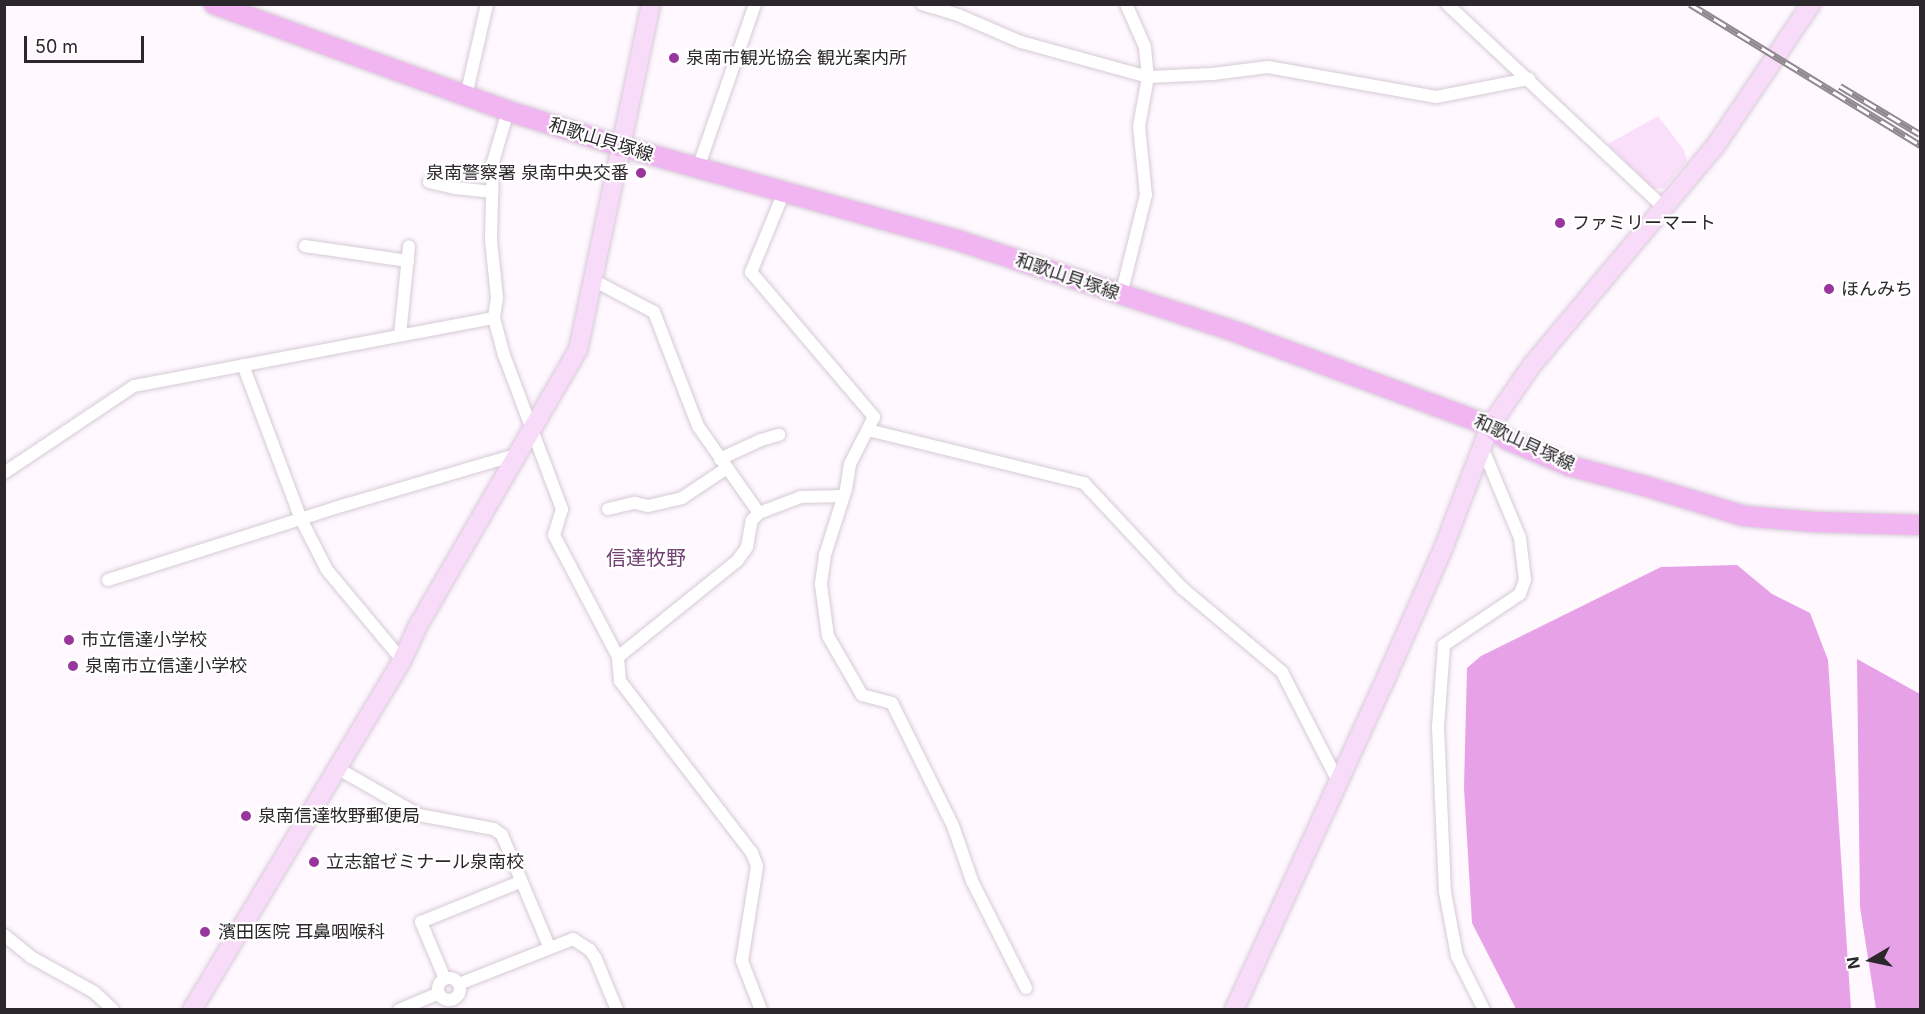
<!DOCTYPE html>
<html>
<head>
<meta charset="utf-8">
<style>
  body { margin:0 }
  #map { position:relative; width:1925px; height:1014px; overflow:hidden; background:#fff8ff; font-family:Inter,"Noto Sans JP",sans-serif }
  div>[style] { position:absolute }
  .green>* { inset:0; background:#fadffa }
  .water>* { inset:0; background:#e6a1e7 }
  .roads { filter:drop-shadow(0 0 2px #d6cad6) drop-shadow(0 0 2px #d6cad6) }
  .street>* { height:12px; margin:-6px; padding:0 6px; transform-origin:6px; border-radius:6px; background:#fff }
  .street>.ring { margin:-6px; padding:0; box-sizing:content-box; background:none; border:12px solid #fff; border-radius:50% }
  .secondary>* { height:18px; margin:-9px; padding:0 9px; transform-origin:9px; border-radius:9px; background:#f8daf9 }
  .primary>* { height:20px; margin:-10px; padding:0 10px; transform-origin:10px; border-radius:10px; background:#f1b5f2 }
  .rail>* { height:7px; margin-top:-3.5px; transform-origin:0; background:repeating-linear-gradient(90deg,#fff 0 14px,#8f898f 0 28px); box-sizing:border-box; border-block:2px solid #8f898f }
  .dots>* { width:16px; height:16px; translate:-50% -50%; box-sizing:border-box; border:3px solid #fff; border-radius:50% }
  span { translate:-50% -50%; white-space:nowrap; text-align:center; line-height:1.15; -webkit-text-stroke:4.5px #fff; paint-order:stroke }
  .poi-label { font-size:18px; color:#2b272b }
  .left { translate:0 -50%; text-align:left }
  .right { translate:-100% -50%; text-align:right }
  .street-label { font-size:18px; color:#2b272b }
  .neighbourhood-label { font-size:20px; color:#724073 }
  .frame { position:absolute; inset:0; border:6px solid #2b272b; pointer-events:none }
  .north { position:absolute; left:1841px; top:930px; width:60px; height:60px; -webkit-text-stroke:4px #fff; paint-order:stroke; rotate:261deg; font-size:16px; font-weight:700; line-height:24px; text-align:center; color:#2b272b }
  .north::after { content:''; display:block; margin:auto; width:21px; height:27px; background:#2b272b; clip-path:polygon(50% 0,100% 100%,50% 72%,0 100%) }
  .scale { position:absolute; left:24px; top:36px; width:120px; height:27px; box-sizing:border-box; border:3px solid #2b272b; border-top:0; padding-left:8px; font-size:18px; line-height:21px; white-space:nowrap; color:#2b272b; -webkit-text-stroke:4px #fff; paint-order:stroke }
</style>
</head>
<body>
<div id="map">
  <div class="green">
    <div style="clip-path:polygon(1658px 116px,1684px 150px,1687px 161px,1664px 188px,1653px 189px,1608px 144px)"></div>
  </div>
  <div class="water">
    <div style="clip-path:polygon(1737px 565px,1772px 594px,1810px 613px,1828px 660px,1851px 1009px,1516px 1009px,1472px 923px,1464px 788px,1467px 668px,1481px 656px,1661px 567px)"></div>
    <div style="clip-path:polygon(1857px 659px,1920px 694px,1920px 1009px,1876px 1009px,1860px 907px)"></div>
  </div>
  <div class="roads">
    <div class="street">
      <div style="left:922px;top:4px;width:38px;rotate:17deg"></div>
      <div style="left:958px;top:15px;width:69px;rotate:23.2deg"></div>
      <div style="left:1021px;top:42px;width:132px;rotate:15.4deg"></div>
      <div style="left:1148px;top:77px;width:65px;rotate:-2.6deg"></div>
      <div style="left:1213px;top:74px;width:55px;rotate:-7.3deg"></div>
      <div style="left:1268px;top:67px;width:171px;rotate:10.1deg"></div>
      <div style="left:1436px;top:97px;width:95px;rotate:-11deg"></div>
      <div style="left:1447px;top:4px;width:298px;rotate:43.2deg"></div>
      <div style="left:466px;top:96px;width:94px;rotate:-77.1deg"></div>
      <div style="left:508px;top:111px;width:53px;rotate:106.4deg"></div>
      <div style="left:493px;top:162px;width:78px;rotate:91.5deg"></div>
      <div style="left:491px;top:240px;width:58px;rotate:84.1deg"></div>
      <div style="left:497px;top:298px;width:20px;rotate:99deg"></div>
      <div style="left:494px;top:318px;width:38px;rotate:75deg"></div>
      <div style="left:504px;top:355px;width:165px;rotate:69.4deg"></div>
      <div style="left:562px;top:509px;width:27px;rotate:107deg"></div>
      <div style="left:554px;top:535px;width:138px;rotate:62.3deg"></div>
      <div style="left:698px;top:168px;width:174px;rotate:-70.8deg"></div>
      <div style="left:429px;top:182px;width:27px;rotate:13deg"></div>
      <div style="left:455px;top:188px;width:38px;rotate:6deg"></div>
      <div style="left:784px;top:192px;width:87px;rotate:112.4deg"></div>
      <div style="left:751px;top:272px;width:190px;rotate:49.7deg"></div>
      <div style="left:874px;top:417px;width:53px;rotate:117.1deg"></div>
      <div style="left:850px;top:464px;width:25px;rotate:99deg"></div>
      <div style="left:846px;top:489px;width:69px;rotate:107.7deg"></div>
      <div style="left:825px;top:555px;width:30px;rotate:98deg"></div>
      <div style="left:821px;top:585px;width:51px;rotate:82.2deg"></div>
      <div style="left:828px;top:636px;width:68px;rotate:60deg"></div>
      <div style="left:862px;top:695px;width:31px;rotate:15deg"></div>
      <div style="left:892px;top:703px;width:137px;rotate:63.6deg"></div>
      <div style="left:953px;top:826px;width:58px;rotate:70.9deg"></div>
      <div style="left:972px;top:881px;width:120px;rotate:63.2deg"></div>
      <div style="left:305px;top:246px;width:104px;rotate:8.3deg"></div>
      <div style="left:593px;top:280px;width:69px;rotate:27.7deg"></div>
      <div style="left:654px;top:312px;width:122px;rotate:68.9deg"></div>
      <div style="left:698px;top:426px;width:106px;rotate:55deg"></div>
      <div style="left:1121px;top:295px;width:103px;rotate:-76deg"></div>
      <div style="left:1146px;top:195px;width:69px;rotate:-95.8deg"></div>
      <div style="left:1139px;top:126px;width:50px;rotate:-79.6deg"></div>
      <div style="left:1148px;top:77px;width:30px;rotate:-96deg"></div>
      <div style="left:1145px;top:47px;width:47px;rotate:-113.8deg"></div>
      <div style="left:400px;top:335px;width:89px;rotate:-84.2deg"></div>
      <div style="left:243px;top:365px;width:165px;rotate:69.4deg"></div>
      <div style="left:301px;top:519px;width:57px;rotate:63deg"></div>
      <div style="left:327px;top:570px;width:117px;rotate:50.2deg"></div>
      <div style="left:868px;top:430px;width:222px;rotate:13.8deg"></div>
      <div style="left:1084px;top:483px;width:144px;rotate:47deg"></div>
      <div style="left:1182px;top:588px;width:131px;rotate:40deg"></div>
      <div style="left:1282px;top:672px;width:123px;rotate:62.8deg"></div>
      <div style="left:1482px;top:447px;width:99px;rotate:67.3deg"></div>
      <div style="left:1520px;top:538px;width:42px;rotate:83.2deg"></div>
      <div style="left:1525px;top:580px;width:15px;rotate:110deg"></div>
      <div style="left:1520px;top:594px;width:92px;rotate:146.1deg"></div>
      <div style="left:1444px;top:645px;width:82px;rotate:94.2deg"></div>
      <div style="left:1438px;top:727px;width:165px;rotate:87.6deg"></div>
      <div style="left:1445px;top:892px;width:65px;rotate:79.4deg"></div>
      <div style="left:1457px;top:956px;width:60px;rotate:63.4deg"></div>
      <div style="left:720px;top:459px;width:45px;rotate:-24.9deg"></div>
      <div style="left:761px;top:440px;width:19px;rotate:-16deg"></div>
      <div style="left:4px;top:473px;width:156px;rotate:-33.8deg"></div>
      <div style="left:134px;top:386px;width:366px;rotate:-10.7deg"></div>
      <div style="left:608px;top:509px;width:28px;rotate:-13deg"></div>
      <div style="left:635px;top:503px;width:13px;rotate:13deg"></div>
      <div style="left:648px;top:506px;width:35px;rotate:-13deg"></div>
      <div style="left:682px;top:498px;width:54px;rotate:-33.7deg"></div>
      <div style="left:108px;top:580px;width:252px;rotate:-17.6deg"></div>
      <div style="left:348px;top:504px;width:178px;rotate:-16.3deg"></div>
      <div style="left:337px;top:768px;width:95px;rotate:29.8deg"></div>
      <div style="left:419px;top:815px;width:76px;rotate:10.6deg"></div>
      <div style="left:494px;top:829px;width:10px;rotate:37deg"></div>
      <div style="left:502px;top:835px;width:121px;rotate:67.1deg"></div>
      <div style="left:4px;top:935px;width:35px;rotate:39deg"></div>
      <div style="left:31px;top:957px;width:72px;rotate:29.1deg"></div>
      <div style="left:94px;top:992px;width:26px;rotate:43deg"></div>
      <div class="ring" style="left:438px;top:978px;width:10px;height:10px"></div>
      <div style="left:445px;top:979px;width:62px;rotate:-112.8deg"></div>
      <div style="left:421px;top:922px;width:107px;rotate:-22deg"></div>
      <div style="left:459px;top:984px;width:123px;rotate:-21.5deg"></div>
      <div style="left:573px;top:939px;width:20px;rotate:33deg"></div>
      <div style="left:590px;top:950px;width:11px;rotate:56deg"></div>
      <div style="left:596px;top:959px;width:55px;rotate:67.6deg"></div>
      <div style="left:399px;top:1010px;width:43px;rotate:-23deg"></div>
      <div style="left:761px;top:1010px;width:53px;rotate:-111.2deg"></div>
      <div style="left:742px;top:961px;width:96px;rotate:-81deg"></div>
      <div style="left:757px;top:866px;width:14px;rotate:-111deg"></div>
      <div style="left:752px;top:853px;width:217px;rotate:-127.5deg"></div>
      <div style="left:620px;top:681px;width:24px;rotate:-95deg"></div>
      <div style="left:618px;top:657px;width:153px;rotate:-38.9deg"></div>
      <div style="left:737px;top:561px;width:17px;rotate:-54deg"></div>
      <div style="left:747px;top:547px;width:27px;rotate:-80deg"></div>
      <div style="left:752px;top:520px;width:10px;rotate:-45deg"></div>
      <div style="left:759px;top:513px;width:45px;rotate:-20.9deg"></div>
      <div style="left:801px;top:497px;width:43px;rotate:-1.3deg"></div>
    </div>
    <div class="secondary">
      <div style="left:192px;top:1010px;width:408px;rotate:-59deg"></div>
      <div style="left:402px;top:660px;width:40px;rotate:-65deg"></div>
      <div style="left:419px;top:624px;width:317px;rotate:-59.9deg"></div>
      <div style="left:578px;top:350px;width:354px;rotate:-78.1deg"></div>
      <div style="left:1234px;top:1010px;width:358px;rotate:-65.4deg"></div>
      <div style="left:1383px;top:685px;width:149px;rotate:-66.2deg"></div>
      <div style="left:1443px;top:549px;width:132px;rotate:-69.1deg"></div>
      <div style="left:1490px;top:426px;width:74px;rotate:-55.5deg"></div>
      <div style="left:1532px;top:365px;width:287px;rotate:-50.1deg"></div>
      <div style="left:1716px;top:145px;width:170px;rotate:-56deg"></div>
    </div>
    <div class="primary">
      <div style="left:214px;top:4px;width:313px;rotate:20deg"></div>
      <div style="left:508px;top:111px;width:117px;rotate:17.4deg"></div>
      <div style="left:620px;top:146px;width:353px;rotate:15.6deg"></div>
      <div style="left:960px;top:241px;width:294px;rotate:18.2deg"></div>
      <div style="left:1239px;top:333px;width:268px;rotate:20.3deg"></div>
      <div style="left:1490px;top:426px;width:23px;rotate:38deg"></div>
      <div style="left:1508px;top:440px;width:67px;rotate:22.8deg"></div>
      <div style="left:1570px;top:466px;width:78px;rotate:14.9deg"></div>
      <div style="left:1645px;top:486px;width:103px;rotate:16.9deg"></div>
      <div style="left:1744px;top:516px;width:71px;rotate:4.8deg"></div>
      <div style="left:1815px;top:522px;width:105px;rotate:1.6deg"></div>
    </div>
  </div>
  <div class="rail">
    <div style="left:1690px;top:4px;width:270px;rotate:31.5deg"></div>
    <div style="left:1840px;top:86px;width:93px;rotate:31deg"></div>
  </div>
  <div class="dots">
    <div style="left:674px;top:58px;background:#99369d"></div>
    <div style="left:641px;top:173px;background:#99369d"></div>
    <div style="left:1560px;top:223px;background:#99369d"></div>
    <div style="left:1829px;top:289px;background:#99369d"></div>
    <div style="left:69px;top:640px;background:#99369d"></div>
    <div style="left:73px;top:666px;background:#99369d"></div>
    <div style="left:246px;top:816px;background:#99369d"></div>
    <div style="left:314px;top:862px;background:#99369d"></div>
    <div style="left:205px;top:932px;background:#99369d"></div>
  </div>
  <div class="poi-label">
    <span class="left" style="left:686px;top:58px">泉南市観光協会 観光案内所</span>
    <span class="right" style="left:629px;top:173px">泉南警察署 泉南中央交番</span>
    <span class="left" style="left:1572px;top:223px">ファミリーマート</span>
    <span class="left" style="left:1841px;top:289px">ほんみち</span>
    <span class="left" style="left:81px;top:640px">市立信達小学校</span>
    <span class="left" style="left:85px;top:666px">泉南市立信達小学校</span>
    <span class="left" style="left:258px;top:816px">泉南信達牧野郵便局</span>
    <span class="left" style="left:326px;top:862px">立志舘ゼミナール泉南校</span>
    <span class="left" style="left:218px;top:932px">濱田医院 耳鼻咽喉科</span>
  </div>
  <div class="street-label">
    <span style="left:601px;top:140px;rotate:17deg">和歌山貝塚線</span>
    <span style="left:1067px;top:277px;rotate:19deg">和歌山貝塚線</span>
    <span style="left:1524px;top:443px;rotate:25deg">和歌山貝塚線</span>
  </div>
  <div class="neighbourhood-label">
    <span style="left:646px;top:558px">信達牧野</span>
  </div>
  <div class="frame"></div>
  <div class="north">N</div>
  <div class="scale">50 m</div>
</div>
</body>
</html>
